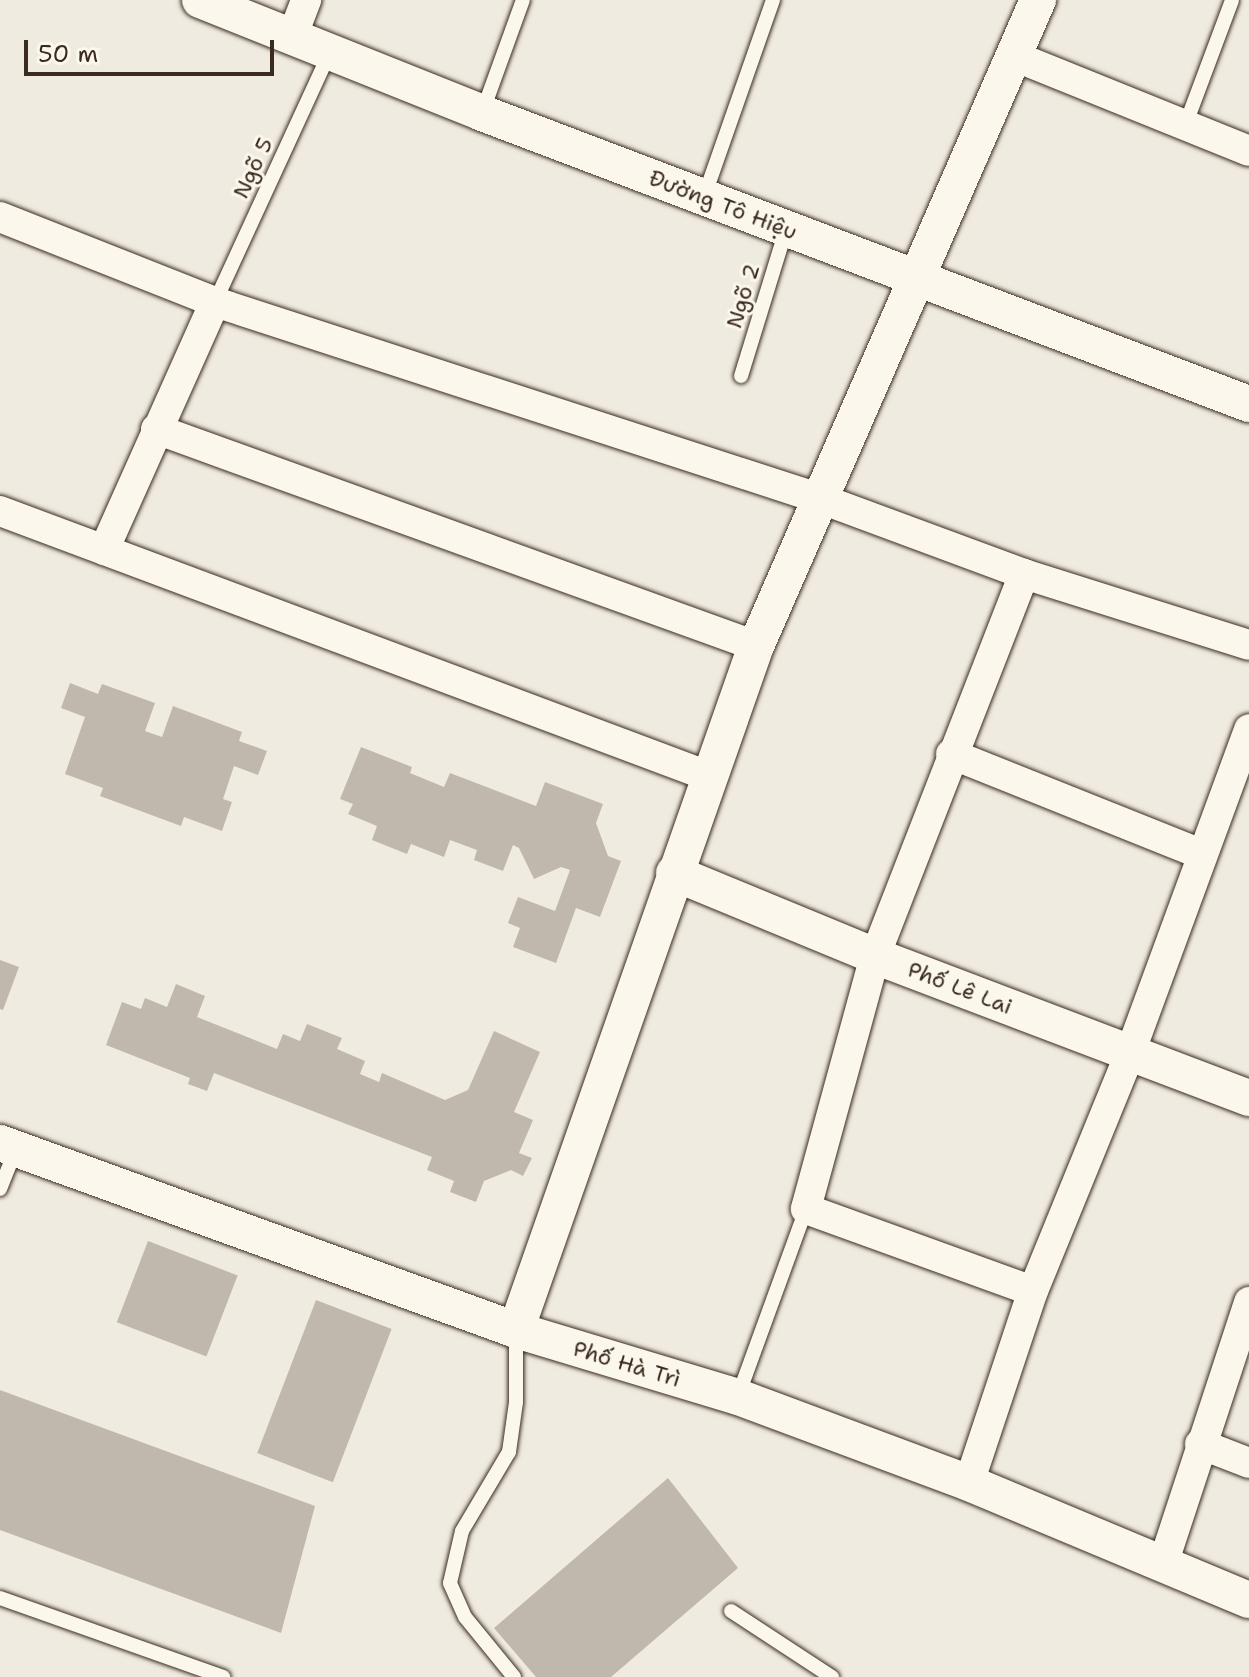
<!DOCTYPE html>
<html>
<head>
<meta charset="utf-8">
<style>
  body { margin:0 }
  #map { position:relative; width:1249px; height:1677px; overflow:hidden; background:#f0ebe0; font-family:"Shantell Sans",sans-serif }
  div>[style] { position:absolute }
  .building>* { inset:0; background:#c0b8ad; transform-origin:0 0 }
  .roads { filter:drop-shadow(0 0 2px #3b2a1e) drop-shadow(0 0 2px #3b2a1e) }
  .service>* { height:14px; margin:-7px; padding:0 7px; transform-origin:7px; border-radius:7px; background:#fbf7ec }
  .minor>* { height:30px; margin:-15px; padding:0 15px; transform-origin:15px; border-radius:15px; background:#fbf7ec }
  .tertiary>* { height:36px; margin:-18px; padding:0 18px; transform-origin:18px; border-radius:18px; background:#fbf7ec }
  span { translate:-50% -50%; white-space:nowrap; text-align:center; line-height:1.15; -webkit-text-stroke:6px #fbf7ec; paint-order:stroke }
  .street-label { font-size:22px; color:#3b2a1e }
  .scale { position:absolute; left:24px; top:40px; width:250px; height:36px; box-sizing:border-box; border:4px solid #3b2a1e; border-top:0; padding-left:10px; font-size:24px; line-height:28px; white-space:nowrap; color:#3b2a1e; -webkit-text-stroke:6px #fbf7ec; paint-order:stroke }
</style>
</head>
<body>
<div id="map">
  <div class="building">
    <div style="clip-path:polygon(70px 683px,98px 694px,102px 684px,155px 703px,145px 731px,162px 737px,173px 706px,242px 732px,239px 741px,267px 751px,258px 775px,234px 766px,223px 799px,232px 802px,222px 831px,184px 817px,181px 826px,100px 796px,103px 788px,65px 774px,85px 717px,61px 708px)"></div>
    <div style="clip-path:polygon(361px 747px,412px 767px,410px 773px,444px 787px,450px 773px,536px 806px,545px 782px,603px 804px,596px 823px,608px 856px,621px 861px,600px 917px,576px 908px,556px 963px,513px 947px,520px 928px,508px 923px,518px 897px,555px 911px,570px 870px,561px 867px,534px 879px,519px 848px,513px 845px,503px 871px,474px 860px,477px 850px,450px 840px,444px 857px,411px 844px,407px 854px,372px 840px,377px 826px,348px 814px,353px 804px,340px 799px)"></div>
    <div style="clip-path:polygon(0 960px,19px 967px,3px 1010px,0 1009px)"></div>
    <div style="clip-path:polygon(176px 984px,205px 996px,197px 1017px,277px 1049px,283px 1034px,300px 1041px,307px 1024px,342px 1038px,337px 1049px,365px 1061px,360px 1074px,379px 1082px,382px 1073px,445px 1100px,468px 1090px,494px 1031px,540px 1052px,514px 1112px,533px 1120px,519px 1153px,532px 1158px,523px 1176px,511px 1170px,484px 1181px,476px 1202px,450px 1192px,454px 1181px,427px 1170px,432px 1157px,214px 1073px,207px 1091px,188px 1084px,190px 1078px,106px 1045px,122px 1002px,141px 1009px,145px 998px,167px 1007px)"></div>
    <div style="left:148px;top:1241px;width:96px;height:87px;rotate:21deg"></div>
    <div style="left:316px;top:1300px;width:81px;height:164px;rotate:21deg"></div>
    <div style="clip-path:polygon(0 1390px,315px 1506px,281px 1633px,0 1530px)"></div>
    <div style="clip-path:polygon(668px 1478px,738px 1568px,611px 1677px,536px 1677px,494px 1628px)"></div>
  </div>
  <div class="roads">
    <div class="service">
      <div style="left:482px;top:113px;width:120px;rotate:-70.1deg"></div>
      <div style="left:1185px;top:126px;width:134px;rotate:-69.5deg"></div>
      <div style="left:704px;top:197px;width:209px;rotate:-70.7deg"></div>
      <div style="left:215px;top:302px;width:275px;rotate:-65.3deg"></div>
      <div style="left:741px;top:376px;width:153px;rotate:-72.9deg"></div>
      <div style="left:0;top:1189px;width:43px;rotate:-68.2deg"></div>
      <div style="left:738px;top:1396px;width:199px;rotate:-70deg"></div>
      <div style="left:0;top:1598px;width:237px;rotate:19.5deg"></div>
      <div style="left:731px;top:1611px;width:121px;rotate:33.2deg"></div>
      <div style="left:514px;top:1677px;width:77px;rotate:-129.2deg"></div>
      <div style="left:465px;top:1617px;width:37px;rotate:-114deg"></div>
      <div style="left:450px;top:1583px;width:53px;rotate:-77deg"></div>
      <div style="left:462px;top:1531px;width:92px;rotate:-59.3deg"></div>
      <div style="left:509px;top:1452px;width:50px;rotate:-82deg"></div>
      <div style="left:516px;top:1402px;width:72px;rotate:-90deg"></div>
    </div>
    <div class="minor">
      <div style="left:292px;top:37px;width:40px;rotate:-69deg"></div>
      <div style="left:1014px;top:56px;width:253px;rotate:22deg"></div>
      <div style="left:0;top:217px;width:231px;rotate:21.6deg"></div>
      <div style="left:215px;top:302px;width:640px;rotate:18.01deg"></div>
      <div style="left:824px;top:500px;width:213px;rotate:20.3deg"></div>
      <div style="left:1024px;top:574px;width:236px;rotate:17.5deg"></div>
      <div style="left:156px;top:429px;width:638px;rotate:19.88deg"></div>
      <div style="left:0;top:511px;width:759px;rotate:20.51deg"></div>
      <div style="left:104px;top:550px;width:272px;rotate:-65.9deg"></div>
      <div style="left:1024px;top:574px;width:410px;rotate:111.3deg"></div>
      <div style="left:875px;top:956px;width:262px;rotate:105.3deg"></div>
      <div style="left:806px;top:1209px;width:241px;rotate:19.9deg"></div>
      <div style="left:951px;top:754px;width:267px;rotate:21.8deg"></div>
      <div style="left:1200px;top:1444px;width:53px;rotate:21.2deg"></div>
      <div style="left:969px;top:1483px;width:202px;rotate:-71.6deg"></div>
      <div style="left:1033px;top:1291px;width:257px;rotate:-67.8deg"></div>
      <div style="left:1130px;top:1053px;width:345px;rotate:-69.8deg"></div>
      <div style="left:1163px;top:1564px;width:276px;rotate:-71.8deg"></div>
    </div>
    <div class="tertiary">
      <div style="left:200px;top:0;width:304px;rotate:21.8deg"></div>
      <div style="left:482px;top:113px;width:820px;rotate:20.78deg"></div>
      <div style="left:674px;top:873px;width:217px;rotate:22.4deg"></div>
      <div style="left:875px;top:956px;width:400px;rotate:20.8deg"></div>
      <div style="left:0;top:1143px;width:549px;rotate:19.92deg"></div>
      <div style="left:516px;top:1330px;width:232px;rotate:16.8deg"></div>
      <div style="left:738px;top:1397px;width:246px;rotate:20.4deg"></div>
      <div style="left:969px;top:1483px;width:303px;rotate:22.7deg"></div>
      <div style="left:516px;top:1330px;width:725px;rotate:-70.67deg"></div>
      <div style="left:756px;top:646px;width:705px;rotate:-66.42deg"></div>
    </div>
  </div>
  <div class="street-label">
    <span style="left:253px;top:168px;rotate:-65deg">Ngõ 5</span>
    <span style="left:723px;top:205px;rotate:21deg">Đường Tô Hiệu</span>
    <span style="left:743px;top:296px;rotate:-73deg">Ngõ 2</span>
    <span style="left:960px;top:988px;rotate:21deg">Phố Lê Lai</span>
    <span style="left:627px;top:1364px;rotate:17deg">Phố Hà Trì</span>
  </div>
  <div class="scale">50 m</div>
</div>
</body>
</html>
